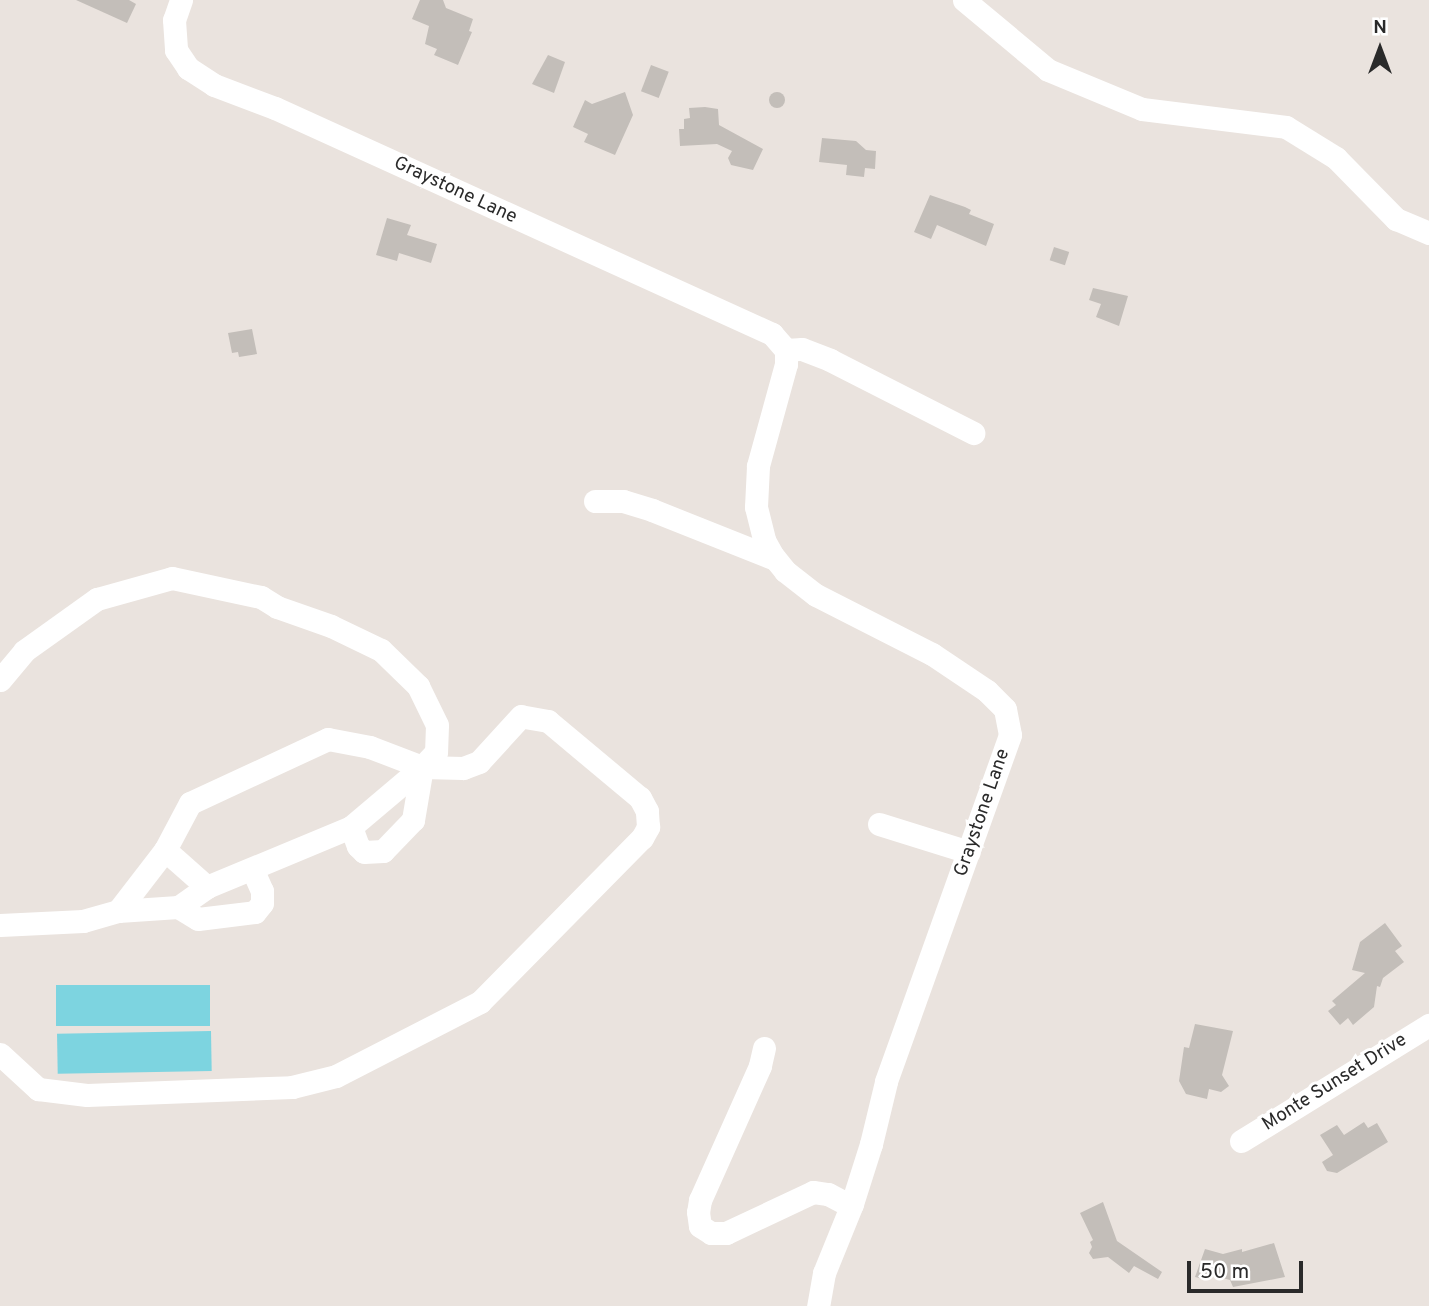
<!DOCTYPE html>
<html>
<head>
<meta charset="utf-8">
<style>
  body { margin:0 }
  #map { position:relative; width:1429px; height:1306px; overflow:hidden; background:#eae3de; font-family:Overpass,sans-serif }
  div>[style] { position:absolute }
  .water>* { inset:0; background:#7dd4e0; transform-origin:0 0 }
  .building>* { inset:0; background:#c3beb9; transform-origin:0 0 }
  .round { border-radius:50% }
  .minor>* { height:23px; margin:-11.5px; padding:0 11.5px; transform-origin:11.5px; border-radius:11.5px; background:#fff }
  span { translate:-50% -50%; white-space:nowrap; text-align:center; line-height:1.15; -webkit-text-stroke:6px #fff; paint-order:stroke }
  .street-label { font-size:19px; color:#2a2a2a }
  .north { position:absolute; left:1345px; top:14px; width:70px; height:70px; -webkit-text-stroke:5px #fff; paint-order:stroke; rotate:0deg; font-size:19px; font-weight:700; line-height:28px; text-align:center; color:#2a2a2a }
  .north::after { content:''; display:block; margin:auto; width:24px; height:32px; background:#2a2a2a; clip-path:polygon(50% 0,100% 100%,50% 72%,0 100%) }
  .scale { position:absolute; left:1187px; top:1261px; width:116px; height:32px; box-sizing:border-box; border:4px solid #2a2a2a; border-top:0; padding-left:9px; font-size:21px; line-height:24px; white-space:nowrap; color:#2a2a2a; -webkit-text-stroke:5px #fff; paint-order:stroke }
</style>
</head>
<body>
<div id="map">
  <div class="water">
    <div style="left:210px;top:985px;width:41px;height:154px;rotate:90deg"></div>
    <div style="left:211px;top:1031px;width:40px;height:154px;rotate:89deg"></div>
  </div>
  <div class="building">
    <div style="clip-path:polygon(76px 0,129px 0,136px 4px,127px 23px)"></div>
    <div style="clip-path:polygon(420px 0,443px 0,446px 8px,473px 19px,469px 31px,472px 32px,458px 65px,434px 55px,437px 49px,425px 44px,429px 26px,412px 19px)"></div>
    <div style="clip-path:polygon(548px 55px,565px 62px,554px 93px,532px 84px)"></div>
    <div style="left:651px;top:65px;width:19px;height:28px;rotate:21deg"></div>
    <div style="clip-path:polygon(625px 92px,633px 115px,615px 155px,584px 142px,588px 134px,573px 127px,585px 100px,592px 104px)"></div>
    <div class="round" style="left:769px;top:92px;width:16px;height:16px"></div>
    <div style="clip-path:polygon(705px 107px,718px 109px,719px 125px,763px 149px,753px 170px,731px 165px,728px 158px,732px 151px,717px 144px,680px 146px,679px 129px,684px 129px,684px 119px,690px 118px,689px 108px)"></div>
    <div style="clip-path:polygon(822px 138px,856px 141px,866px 150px,876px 151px,875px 169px,865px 168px,864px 177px,846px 175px,847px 165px,819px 162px)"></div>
    <div style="clip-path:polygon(930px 195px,965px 207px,971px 210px,969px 214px,994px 224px,986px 246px,937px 225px,931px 239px,914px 232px)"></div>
    <div style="clip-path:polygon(387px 218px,411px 225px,407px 235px,437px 244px,431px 263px,399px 253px,397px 261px,376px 255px)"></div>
    <div style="left:1054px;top:247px;width:16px;height:14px;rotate:18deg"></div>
    <div style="clip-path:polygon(1093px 288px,1128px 296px,1119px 326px,1096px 317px,1101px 304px,1089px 300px)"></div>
    <div style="clip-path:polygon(252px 329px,257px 354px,239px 357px,238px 352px,232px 353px,228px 333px)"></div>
    <div style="clip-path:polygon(1385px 923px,1402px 946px,1395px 951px,1404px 962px,1383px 978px,1380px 987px,1377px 986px,1374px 1007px,1353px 1025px,1348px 1018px,1340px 1025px,1328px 1011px,1336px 1005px,1332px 1001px,1365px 973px,1352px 970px,1360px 942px)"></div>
    <div style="clip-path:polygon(1195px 1024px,1233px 1031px,1222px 1075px,1229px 1086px,1221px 1092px,1209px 1089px,1207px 1099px,1186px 1094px,1179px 1081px,1184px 1047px,1189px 1048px)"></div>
    <div style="clip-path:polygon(1364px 1122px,1368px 1128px,1377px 1123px,1388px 1142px,1337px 1173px,1327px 1171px,1322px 1162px,1333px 1155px,1320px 1135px,1337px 1125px,1344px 1135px)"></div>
    <div style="clip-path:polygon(1103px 1202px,1117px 1241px,1162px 1272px,1158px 1279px,1134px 1266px,1129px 1273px,1108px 1257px,1093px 1259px,1089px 1253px,1092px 1247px,1090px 1242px,1093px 1240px,1080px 1213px)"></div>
    <div style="clip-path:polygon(1274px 1243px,1285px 1277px,1233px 1287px,1230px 1280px,1208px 1274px,1207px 1280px,1195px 1277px,1205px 1249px,1223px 1254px,1242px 1249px,1242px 1252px)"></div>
  </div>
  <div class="minor">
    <div style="left:181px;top:0;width:21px;rotate:109deg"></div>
    <div style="left:174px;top:20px;width:30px;rotate:86deg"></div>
    <div style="left:176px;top:50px;width:22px;rotate:56deg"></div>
    <div style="left:188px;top:68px;width:31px;rotate:33deg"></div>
    <div style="left:214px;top:85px;width:65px;rotate:20.7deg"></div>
    <div style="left:275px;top:108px;width:546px;rotate:24.45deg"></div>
    <div style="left:772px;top:334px;width:21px;rotate:49deg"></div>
    <div style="left:786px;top:350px;width:14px;rotate:90deg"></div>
    <div style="left:786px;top:364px;width:106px;rotate:105.4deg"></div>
    <div style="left:758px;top:466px;width:41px;rotate:92.8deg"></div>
    <div style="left:756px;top:507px;width:34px;rotate:76deg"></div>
    <div style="left:764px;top:540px;width:18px;rotate:61deg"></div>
    <div style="left:773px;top:556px;width:19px;rotate:51deg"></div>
    <div style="left:785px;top:571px;width:39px;rotate:38deg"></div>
    <div style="left:816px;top:595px;width:130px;rotate:27deg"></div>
    <div style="left:932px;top:654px;width:66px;rotate:33.9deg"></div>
    <div style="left:987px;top:691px;width:25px;rotate:45deg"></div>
    <div style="left:1005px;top:709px;width:26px;rotate:79deg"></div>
    <div style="left:1010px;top:735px;width:368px;rotate:109.7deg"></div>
    <div style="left:886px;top:1082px;width:64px;rotate:103.6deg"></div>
    <div style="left:871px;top:1144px;width:63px;rotate:107.6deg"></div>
    <div style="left:852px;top:1204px;width:74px;rotate:112.1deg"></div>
    <div style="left:824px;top:1273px;width:34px;rotate:100deg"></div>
    <div style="left:964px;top:0;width:109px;rotate:39.8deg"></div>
    <div style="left:1048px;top:70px;width:102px;rotate:22.5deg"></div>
    <div style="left:1142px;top:109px;width:145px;rotate:7.1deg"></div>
    <div style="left:1286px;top:127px;width:59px;rotate:31.8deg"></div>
    <div style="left:1336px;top:158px;width:86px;rotate:45.5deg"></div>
    <div style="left:1396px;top:219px;width:36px;rotate:23deg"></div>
    <div style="left:786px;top:350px;width:16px;rotate:-4deg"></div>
    <div style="left:802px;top:349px;width:30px;rotate:21deg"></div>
    <div style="left:830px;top:360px;width:161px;rotate:27deg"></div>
    <div style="left:595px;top:501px;width:28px"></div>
    <div style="left:623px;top:501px;width:30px;rotate:17deg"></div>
    <div style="left:652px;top:510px;width:132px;rotate:21.7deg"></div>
    <div style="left:0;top:680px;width:38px;rotate:-50deg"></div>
    <div style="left:24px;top:651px;width:90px;rotate:-35.5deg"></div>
    <div style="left:97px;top:599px;width:78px;rotate:-15.6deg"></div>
    <div style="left:172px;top:578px;width:91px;rotate:12.1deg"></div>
    <div style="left:261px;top:597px;width:19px;rotate:32deg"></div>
    <div style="left:277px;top:607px;width:57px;rotate:19.4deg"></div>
    <div style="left:331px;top:626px;width:55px;rotate:25.6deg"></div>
    <div style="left:381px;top:650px;width:52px;rotate:44.2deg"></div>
    <div style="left:418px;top:686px;width:43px;rotate:64deg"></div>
    <div style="left:437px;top:725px;width:27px;rotate:92deg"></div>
    <div style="left:436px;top:752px;width:21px;rotate:133deg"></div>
    <div style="left:422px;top:767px;width:56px;rotate:-159deg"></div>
    <div style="left:370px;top:747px;width:43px;rotate:-169.2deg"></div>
    <div style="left:328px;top:739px;width:152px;rotate:155.1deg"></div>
    <div style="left:190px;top:803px;width:53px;rotate:118deg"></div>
    <div style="left:165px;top:850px;width:77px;rotate:127.6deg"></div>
    <div style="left:118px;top:911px;width:36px;rotate:164deg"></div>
    <div style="left:83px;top:921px;width:83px;rotate:177.2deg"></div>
    <div style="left:879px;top:824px;width:94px;rotate:17.3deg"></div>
    <div style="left:351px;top:827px;width:20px;rotate:70deg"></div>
    <div style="left:358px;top:846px;width:8px;rotate:45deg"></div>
    <div style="left:364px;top:852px;width:19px;rotate:-3deg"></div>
    <div style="left:383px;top:851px;width:43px;rotate:-45.9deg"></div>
    <div style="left:413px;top:820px;width:54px;rotate:-80.4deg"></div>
    <div style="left:165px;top:850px;width:56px;rotate:41.4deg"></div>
    <div style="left:178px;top:907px;width:23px;rotate:31deg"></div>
    <div style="left:198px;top:919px;width:57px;rotate:-7deg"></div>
    <div style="left:255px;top:912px;width:11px;rotate:-52deg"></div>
    <div style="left:262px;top:903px;width:12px;rotate:-90deg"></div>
    <div style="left:262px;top:891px;width:24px;rotate:-114deg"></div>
    <div style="left:764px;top:1048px;width:18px;rotate:103deg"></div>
    <div style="left:760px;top:1066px;width:147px;rotate:114.1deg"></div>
    <div style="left:700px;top:1200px;width:12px;rotate:99deg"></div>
    <div style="left:698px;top:1212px;width:14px;rotate:82deg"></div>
    <div style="left:700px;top:1226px;width:13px;rotate:32deg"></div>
    <div style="left:711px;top:1233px;width:15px"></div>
    <div style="left:726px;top:1233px;width:96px;rotate:-25.2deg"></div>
    <div style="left:813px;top:1192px;width:15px;rotate:8deg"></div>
    <div style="left:828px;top:1194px;width:26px;rotate:28deg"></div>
    <div style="left:0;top:1054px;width:52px;rotate:42.6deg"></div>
    <div style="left:38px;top:1089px;width:49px;rotate:7deg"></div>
    <div style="left:87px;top:1095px;width:205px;rotate:-2.2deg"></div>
    <div style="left:292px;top:1087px;width:45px;rotate:-14deg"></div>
    <div style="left:336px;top:1076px;width:162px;rotate:-27.2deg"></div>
    <div style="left:480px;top:1002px;width:231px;rotate:-45.4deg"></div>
    <div style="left:642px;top:838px;width:13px;rotate:-61deg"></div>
    <div style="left:648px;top:827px;width:16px;rotate:-94deg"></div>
    <div style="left:647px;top:811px;width:15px;rotate:-118deg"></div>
    <div style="left:640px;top:798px;width:120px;rotate:-140.1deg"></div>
    <div style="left:548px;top:721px;width:27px;rotate:-170deg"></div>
    <div style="left:521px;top:716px;width:62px;rotate:132.4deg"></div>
    <div style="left:479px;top:762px;width:17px;rotate:159deg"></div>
    <div style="left:463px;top:768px;width:41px;rotate:-178.6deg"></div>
    <div style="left:422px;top:767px;width:93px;rotate:139.8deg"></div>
    <div style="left:351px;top:827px;width:156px;rotate:157.4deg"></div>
    <div style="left:207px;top:887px;width:35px;rotate:145deg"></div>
    <div style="left:178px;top:907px;width:60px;rotate:176.2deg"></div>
    <div style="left:1241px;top:1141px;width:221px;rotate:-31.7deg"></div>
  </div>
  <div class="street-label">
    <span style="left:455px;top:191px;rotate:25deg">Graystone Lane</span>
    <span style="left:983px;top:813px;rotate:-71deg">Graystone Lane</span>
    <span style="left:1335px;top:1083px;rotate:-32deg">Monte Sunset Drive</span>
  </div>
  <div class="north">N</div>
  <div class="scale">50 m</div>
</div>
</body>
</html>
